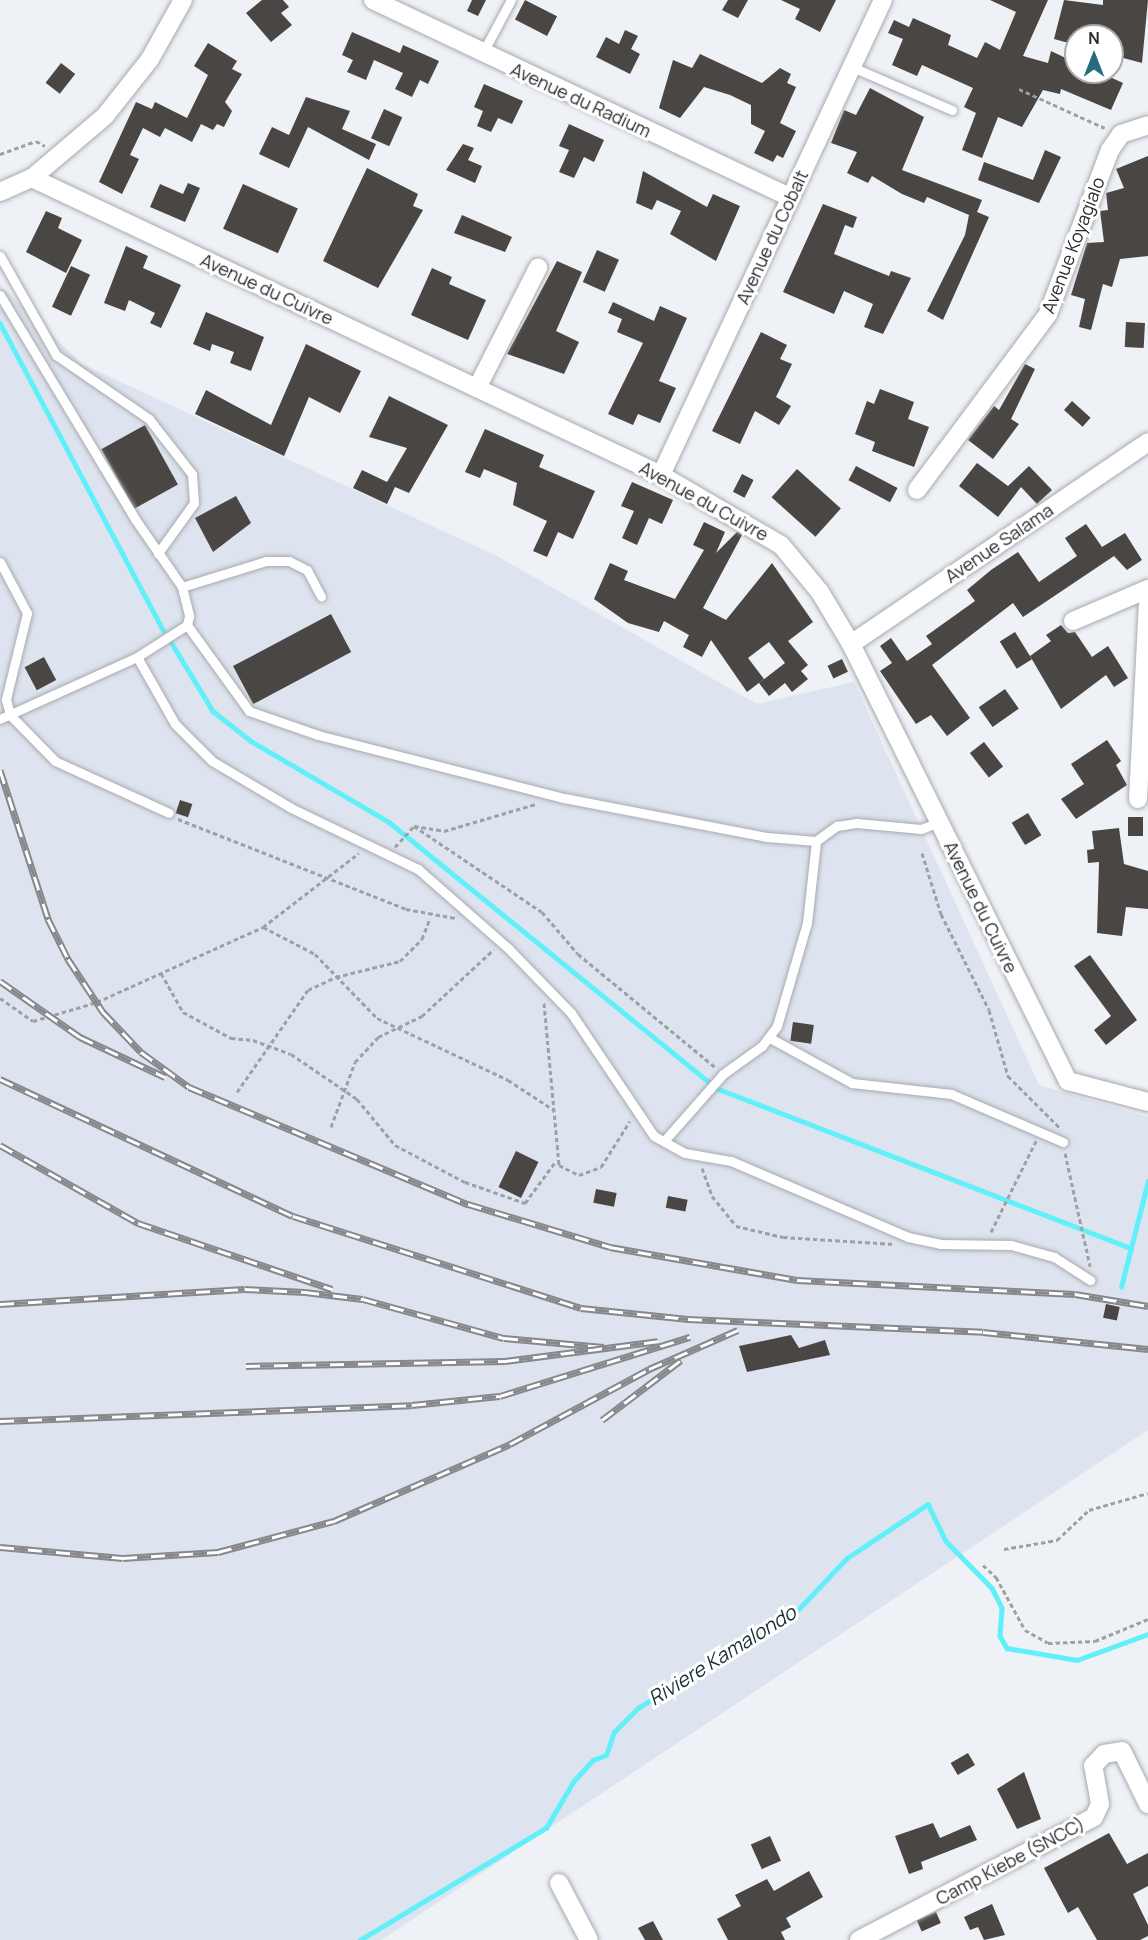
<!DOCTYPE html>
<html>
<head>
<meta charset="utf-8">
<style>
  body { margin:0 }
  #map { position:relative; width:1148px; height:1940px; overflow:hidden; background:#eef1f6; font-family:Manrope,sans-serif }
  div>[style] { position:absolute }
  .built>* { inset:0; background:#dee4ef }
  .stream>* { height:4.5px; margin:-2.25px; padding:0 2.25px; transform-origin:2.25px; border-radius:2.25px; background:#61effa }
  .building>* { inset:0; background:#4a4643; transform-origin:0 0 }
  .path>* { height:3px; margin-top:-1.5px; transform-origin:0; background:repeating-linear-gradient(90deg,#9ea1a4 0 4.5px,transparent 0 7.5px) }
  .roads { filter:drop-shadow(0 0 2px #a8aaaf) drop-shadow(0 0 2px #a8aaaf) }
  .lane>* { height:9px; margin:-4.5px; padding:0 4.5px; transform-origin:4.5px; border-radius:4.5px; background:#fff }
  .street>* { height:18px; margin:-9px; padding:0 9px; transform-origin:9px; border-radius:9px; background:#fff }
  .rail>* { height:7px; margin-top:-3.5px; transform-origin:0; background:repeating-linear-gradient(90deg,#fff 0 14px,#86888c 0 28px); box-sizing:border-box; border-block:2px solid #86888c }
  span { translate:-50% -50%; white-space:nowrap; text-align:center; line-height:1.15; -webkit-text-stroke:6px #fff; paint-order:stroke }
  .street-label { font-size:18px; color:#2a2b2d }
  .water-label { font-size:20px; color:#172f31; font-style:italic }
  .north { position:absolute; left:1064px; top:24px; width:60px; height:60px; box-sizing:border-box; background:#fff; border:2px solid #aaaaab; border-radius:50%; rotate:0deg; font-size:16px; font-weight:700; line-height:24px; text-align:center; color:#2a2b2d }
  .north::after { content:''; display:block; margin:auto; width:21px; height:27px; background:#256c7a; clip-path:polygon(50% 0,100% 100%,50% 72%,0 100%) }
</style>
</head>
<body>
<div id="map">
  <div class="built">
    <div style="clip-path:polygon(0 285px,82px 364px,497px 556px,757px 704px,854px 682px,1039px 1085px,1148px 1117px,1148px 1430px,381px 1940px,0 1940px)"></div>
  </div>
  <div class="stream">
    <div style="left:0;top:323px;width:348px;rotate:62deg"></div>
    <div style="left:168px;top:637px;width:87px;rotate:58.7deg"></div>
    <div style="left:213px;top:711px;width:48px;rotate:38.3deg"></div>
    <div style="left:251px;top:741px;width:160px;rotate:30.4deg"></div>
    <div style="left:389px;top:822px;width:422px;rotate:39.1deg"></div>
    <div style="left:716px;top:1088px;width:445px;rotate:21.1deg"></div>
    <div style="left:1121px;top:1287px;width:109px;rotate:-75.7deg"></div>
    <div style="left:360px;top:1940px;width:217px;rotate:-31.1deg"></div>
    <div style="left:546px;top:1828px;width:53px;rotate:-59.6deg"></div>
    <div style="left:573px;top:1782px;width:30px;rotate:-48deg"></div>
    <div style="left:593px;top:1760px;width:14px;rotate:-21deg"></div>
    <div style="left:606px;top:1755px;width:24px;rotate:-71deg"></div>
    <div style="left:614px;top:1732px;width:34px;rotate:-45deg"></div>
    <div style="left:638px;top:1708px;width:179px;rotate:-30.9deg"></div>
    <div style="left:792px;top:1616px;width:80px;rotate:-46.5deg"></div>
    <div style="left:847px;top:1558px;width:97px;rotate:-33.7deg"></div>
    <div style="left:928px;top:1504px;width:41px;rotate:64.1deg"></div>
    <div style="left:946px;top:1541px;width:66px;rotate:45.6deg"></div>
    <div style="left:992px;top:1588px;width:22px;rotate:63deg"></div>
    <div style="left:1002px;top:1608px;width:28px;rotate:94deg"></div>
    <div style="left:1000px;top:1636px;width:14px;rotate:60deg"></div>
    <div style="left:1007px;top:1648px;width:71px;rotate:9.7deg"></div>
    <div style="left:1077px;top:1660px;width:76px;rotate:-20.1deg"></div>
  </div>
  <div class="building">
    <div style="clip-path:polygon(262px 0,283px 0,289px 7px,281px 13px,292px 25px,271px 42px,246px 13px)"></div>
    <div style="clip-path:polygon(472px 0,486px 0,478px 16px,467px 11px)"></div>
    <div style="left:525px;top:0;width:36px;height:22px;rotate:27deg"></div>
    <div style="clip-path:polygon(728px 0,748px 0,738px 18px,722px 10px)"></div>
    <div style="clip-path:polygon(781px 0,836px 0,820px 32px,795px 19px,800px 9px)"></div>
    <div style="clip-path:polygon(990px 0,1048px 0,1023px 56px,1048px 63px,1051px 51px,1074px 62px,1072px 72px,1099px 72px,1123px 83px,1111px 110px,1061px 89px,1060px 94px,1043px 90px,1022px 127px,998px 117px,982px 158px,962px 150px,976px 113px,964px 107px,973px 88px,922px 65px,917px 76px,892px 65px,903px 39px,888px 33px,894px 20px,909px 27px,913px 18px,951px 35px,948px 45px,977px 58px,985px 42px,1000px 50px,1016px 12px)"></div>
    <div style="clip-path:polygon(1064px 0,1103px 5px,1103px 0,1148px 0,1142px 63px,1112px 55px,1112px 36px,1076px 36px,1076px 45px,1054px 39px)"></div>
    <div style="clip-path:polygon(625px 30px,638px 36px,631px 49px,640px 54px,630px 74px,596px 57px,606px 37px,619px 44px)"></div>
    <div style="clip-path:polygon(352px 32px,400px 53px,403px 45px,439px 61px,428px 84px,420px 80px,412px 97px,395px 89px,403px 73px,374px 60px,366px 80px,347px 72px,353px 60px,342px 55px)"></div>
    <div style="clip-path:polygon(208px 43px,237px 61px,232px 69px,242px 74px,225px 102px,232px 111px,224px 127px,217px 124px,213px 130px,201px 124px,192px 142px,165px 128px,160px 137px,143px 128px,130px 155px,139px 159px,122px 194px,99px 182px,136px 102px,152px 109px,155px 102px,187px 118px,208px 75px,194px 66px)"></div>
    <div style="clip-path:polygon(700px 54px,762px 83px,780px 68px,791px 74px,787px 83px,796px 87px,780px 123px,796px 131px,783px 158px,777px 155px,773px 162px,754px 153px,765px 131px,751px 124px,751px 105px,730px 95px,704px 87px,680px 118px,659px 108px,673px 60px,692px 68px)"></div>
    <div style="left:61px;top:63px;width:18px;height:25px;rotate:38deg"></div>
    <div style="clip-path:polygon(484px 84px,523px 101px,512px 124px,498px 118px,491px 132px,477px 126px,483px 111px,474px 107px)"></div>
    <div style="clip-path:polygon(870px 88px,924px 117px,902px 170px,982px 200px,977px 212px,989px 217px,943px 320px,927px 311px,965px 235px,969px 215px,927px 197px,924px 203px,902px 194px,872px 176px,868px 183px,847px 173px,857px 152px,831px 143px,844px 110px,856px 115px)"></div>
    <div style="clip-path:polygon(306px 97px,350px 111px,342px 129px,376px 144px,369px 160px,308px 127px,289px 168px,259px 154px,272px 127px,289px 135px)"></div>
    <div style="left:384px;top:109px;width:20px;height:32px;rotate:24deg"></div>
    <div style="clip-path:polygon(569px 124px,604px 140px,594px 162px,584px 157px,574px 178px,559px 172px,569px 150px,559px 146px)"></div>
    <div style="clip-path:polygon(463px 144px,474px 148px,468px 160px,482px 166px,475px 183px,446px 170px)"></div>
    <div style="clip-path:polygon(1045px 150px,1061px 157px,1039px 203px,978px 180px,984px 162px,1033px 180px)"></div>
    <div style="clip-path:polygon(1148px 156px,1148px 256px,1120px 259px,1112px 287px,1103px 284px,1091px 330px,1079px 327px,1085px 299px,1071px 295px,1087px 243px,1104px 242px,1100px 211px,1108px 210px,1106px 193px,1124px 188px,1116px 169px)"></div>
    <div style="clip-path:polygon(367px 168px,418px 194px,413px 206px,423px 210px,378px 288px,323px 261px)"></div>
    <div style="clip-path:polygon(643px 171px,707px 207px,713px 194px,740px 206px,716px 261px,670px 234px,681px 211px,657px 200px,652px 210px,636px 203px)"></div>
    <div style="clip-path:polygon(188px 183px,200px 188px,185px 222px,150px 207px,160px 184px,183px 194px)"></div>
    <div style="left:243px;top:184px;width:60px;height:49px;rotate:24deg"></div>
    <div style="clip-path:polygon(823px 204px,857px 217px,853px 228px,845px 225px,834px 254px,889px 276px,891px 271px,911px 278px,883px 334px,864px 327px,873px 304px,844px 291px,834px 314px,783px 292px)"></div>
    <div style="clip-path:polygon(46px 211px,62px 218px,58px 228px,82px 240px,66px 273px,26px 252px)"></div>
    <div style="clip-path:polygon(462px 215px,512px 237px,505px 252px,454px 233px)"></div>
    <div style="clip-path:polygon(126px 246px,148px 256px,143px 268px,181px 285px,161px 328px,150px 323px,155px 313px,129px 300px,125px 311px,104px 303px)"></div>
    <div style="left:597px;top:250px;width:24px;height:35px;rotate:24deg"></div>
    <div style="clip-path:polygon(557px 261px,582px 272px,556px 331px,579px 342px,564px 374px,507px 354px)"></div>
    <div style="left:71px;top:266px;width:21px;height:45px;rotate:25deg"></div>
    <div style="clip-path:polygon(432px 268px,452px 277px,449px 284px,486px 300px,468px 340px,411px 315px)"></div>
    <div style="clip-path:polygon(613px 302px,654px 321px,660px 306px,687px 318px,659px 381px,676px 388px,660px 423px,638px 414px,633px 425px,608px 414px,643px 343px,617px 332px,622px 319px,608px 313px)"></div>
    <div style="clip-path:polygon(206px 312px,264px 337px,251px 371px,230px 363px,234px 352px,212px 344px,210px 351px,193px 344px)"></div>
    <div style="left:1126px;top:322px;width:19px;height:25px;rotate:3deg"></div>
    <div style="clip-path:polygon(761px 332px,787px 345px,780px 359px,792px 364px,776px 397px,791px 406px,779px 425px,755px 411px,740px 444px,712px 431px)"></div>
    <div style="clip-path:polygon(306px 344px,361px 371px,340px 413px,309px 397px,284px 456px,195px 414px,206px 390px,271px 425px)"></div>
    <div style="clip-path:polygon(1025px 364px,1035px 369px,1011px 419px,1019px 424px,993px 459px,968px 440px,994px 406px,999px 410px)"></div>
    <div style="clip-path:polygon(880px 389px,914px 402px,908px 419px,929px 427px,914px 467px,872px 451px,875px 442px,855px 434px,867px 401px,874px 404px)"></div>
    <div style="clip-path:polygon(389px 396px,448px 425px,409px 493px,395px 487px,387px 504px,353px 488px,362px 470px,387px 482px,407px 448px,369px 437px)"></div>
    <div style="left:1072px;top:401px;width:25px;height:12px;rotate:42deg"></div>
    <div style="left:145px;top:425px;width:68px;height:50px;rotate:61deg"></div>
    <div style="clip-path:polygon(485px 429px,544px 455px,539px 467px,595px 491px,573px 539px,558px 532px,547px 557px,533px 551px,547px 521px,513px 505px,517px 483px,484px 469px,480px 478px,465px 472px)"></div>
    <div style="clip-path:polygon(977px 463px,1008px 486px,1029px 466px,1052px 490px,1037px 504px,1021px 487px,998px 517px,959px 486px)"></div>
    <div style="left:856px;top:466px;width:47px;height:16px;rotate:28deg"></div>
    <div style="left:797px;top:469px;width:59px;height:38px;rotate:42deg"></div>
    <div style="left:742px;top:474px;width:13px;height:20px;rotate:27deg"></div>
    <div style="clip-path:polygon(632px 482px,673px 500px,662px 524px,649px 518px,637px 545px,622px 538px,634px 511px,621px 506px)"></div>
    <div style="clip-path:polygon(236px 496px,251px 523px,213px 552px,195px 518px)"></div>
    <div style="clip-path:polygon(704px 522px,725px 532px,716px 553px,737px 532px,742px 535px,703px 608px,726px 620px,772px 563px,813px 622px,788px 641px,808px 665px,801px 671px,808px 679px,792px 692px,785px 683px,769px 696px,759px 683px,785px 663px,769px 642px,748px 658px,764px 679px,747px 692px,711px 640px,702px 657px,683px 647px,689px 635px,664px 621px,659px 632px,628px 623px,594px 599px,610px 563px,628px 571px,624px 580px,675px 599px,704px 550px,693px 545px)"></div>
    <div style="clip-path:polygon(1086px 524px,1102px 547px,1125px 533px,1142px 560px,1127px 570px,1114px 556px,1023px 617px,1013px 603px,932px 665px,970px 718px,947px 736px,931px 715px,916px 724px,880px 671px,892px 663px,880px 646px,891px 638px,907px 661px,932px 644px,926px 636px,975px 601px,967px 590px,991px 570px,1018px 552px,1039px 582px,1077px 556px,1065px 538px)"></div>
    <div style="left:331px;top:614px;width:43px;height:111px;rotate:62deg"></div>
    <div style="clip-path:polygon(1061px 625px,1068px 633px,1075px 632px,1092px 657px,1108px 646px,1128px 678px,1114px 687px,1106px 675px,1061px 709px,1030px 656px,1051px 641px,1046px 635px)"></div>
    <div style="left:1015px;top:632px;width:32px;height:18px;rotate:58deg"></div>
    <div style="left:44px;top:657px;width:26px;height:22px;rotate:62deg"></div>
    <div style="left:842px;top:659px;width:14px;height:16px;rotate:65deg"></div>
    <div style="left:1005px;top:689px;width:24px;height:32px;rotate:55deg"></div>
    <div style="clip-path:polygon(1107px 740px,1121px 761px,1116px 765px,1127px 785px,1076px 819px,1061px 799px,1084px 784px,1071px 764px)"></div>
    <div style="left:984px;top:742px;width:31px;height:18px;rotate:52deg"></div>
    <div style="left:180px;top:800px;width:13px;height:14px;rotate:18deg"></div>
    <div style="left:1028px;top:813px;width:26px;height:19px;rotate:59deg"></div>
    <div style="left:1128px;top:817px;width:15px;height:19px"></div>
    <div style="clip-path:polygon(1119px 828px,1124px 864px,1148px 871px,1148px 909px,1126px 907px,1122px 936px,1097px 933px,1099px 862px,1088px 863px,1087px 850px,1094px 849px,1092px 831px)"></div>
    <div style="clip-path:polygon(1090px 955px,1137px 1020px,1106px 1045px,1094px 1030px,1111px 1016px,1074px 966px)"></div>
    <div style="left:793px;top:1022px;width:21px;height:19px;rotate:8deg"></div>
    <div style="left:516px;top:1151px;width:25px;height:40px;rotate:26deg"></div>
    <div style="left:596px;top:1189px;width:21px;height:14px;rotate:11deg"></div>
    <div style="left:668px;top:1196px;width:20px;height:12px;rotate:11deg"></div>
    <div style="left:1106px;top:1304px;width:14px;height:14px;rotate:12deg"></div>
    <div style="clip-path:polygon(791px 1335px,799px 1348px,825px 1340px,830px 1355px,747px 1372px,739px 1346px)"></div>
    <div style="left:968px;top:1753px;width:14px;height:20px;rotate:60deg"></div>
    <div style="clip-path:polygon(1024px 1772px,1041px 1819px,1017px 1829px,997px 1789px)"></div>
    <div style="clip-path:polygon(933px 1823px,940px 1838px,970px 1825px,977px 1840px,921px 1862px,923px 1869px,909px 1874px,895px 1836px)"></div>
    <div style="clip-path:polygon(1109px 1833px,1127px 1864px,1148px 1853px,1148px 1886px,1133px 1894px,1148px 1925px,1148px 1936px,1140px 1940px,1097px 1940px,1078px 1907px,1068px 1913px,1044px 1868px)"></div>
    <div style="left:770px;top:1836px;width:27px;height:21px;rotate:66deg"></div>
    <div style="clip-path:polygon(809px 1871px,823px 1897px,786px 1918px,791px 1927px,781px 1932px,785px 1940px,728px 1940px,717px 1919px,741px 1906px,735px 1895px,767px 1879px,774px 1891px)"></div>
    <div style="clip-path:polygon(992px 1904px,1005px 1935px,984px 1940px,978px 1927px,970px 1930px,964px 1917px)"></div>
    <div style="left:936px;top:1912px;width:12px;height:21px;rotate:66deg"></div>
    <div style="clip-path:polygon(653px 1921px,663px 1940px,645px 1940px,638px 1928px)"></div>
  </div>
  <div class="path">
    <div style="left:1019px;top:89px;width:94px;rotate:24.4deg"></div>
    <div style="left:0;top:154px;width:38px;rotate:-20deg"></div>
    <div style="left:36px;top:141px;width:10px;rotate:29deg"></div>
    <div style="left:178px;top:819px;width:245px;rotate:21.5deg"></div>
    <div style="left:406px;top:909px;width:50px;rotate:10.4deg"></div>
    <div style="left:414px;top:826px;width:154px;rotate:33.9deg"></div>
    <div style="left:542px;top:912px;width:55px;rotate:49.4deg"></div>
    <div style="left:578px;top:954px;width:178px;rotate:39.5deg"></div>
    <div style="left:395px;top:847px;width:28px;rotate:-48deg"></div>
    <div style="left:414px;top:826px;width:30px;rotate:9deg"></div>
    <div style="left:444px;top:831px;width:96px;rotate:-16.4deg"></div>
    <div style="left:922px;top:853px;width:64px;rotate:72.7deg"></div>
    <div style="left:941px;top:914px;width:107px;rotate:63.4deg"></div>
    <div style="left:989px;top:1010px;width:69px;rotate:73.9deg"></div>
    <div style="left:1008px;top:1076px;width:75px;rotate:45deg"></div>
    <div style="left:263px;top:927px;width:59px;rotate:27.4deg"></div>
    <div style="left:315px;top:954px;width:89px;rotate:45.9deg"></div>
    <div style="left:377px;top:1018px;width:145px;rotate:25.3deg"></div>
    <div style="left:508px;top:1080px;width:55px;rotate:33.1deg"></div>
    <div style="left:161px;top:973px;width:45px;rotate:60.6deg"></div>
    <div style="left:183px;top:1012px;width:55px;rotate:28.4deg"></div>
    <div style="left:231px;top:1038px;width:22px;rotate:5deg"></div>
    <div style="left:253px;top:1040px;width:40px;rotate:20.2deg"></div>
    <div style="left:291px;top:1054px;width:80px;rotate:34.3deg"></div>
    <div style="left:357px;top:1099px;width:60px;rotate:50.4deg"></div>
    <div style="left:395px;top:1145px;width:79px;rotate:27.9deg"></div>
    <div style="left:465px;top:1182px;width:64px;rotate:19.3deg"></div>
    <div style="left:525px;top:1203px;width:52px;rotate:-53.6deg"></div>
    <div style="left:0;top:998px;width:40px;rotate:34.9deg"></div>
    <div style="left:33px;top:1021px;width:67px;rotate:-16.5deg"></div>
    <div style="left:97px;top:1002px;width:182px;rotate:-24.3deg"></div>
    <div style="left:263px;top:927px;width:121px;rotate:-37.6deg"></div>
    <div style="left:544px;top:1003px;width:163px;rotate:84.7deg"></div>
    <div style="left:559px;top:1165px;width:22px;rotate:27deg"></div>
    <div style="left:579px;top:1175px;width:23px;rotate:-20deg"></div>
    <div style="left:601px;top:1167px;width:54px;rotate:-57.8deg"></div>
    <div style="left:237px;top:1092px;width:124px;rotate:-55.2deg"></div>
    <div style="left:308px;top:990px;width:31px;rotate:-25deg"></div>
    <div style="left:336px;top:977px;width:66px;rotate:-14deg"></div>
    <div style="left:400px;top:961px;width:31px;rotate:-45deg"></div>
    <div style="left:422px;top:939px;width:22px;rotate:-69deg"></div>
    <div style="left:331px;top:1127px;width:69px;rotate:-69.7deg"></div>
    <div style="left:355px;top:1062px;width:34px;rotate:-47deg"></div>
    <div style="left:378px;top:1037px;width:49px;rotate:-25.5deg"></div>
    <div style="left:422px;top:1016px;width:98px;rotate:-42.9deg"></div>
    <div style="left:1065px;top:1153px;width:116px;rotate:77.5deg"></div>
    <div style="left:702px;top:1168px;width:30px;rotate:70deg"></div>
    <div style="left:712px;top:1196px;width:38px;rotate:51deg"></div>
    <div style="left:736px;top:1226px;width:48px;rotate:13.2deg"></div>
    <div style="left:783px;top:1237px;width:111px;rotate:3.6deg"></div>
    <div style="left:991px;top:1232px;width:102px;rotate:-63.7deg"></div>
    <div style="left:1004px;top:1549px;width:54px;rotate:-9.6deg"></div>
    <div style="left:1057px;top:1540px;width:44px;rotate:-43.2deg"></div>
    <div style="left:1089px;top:1510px;width:61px;rotate:-16.1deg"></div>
    <div style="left:983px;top:1565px;width:18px;rotate:43deg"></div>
    <div style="left:996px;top:1577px;width:60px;rotate:61.3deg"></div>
    <div style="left:1025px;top:1630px;width:26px;rotate:29deg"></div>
    <div style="left:1048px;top:1643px;width:47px;rotate:-2.4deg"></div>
    <div style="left:1095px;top:1641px;width:57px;rotate:-22.5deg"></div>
  </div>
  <div class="roads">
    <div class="lane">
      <div style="left:482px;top:54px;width:61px;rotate:-61.8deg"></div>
      <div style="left:852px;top:67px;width:109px;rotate:23.3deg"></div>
      <div style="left:0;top:256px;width:114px;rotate:60.5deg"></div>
      <div style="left:56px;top:355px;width:113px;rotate:34.5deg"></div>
      <div style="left:149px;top:419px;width:70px;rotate:52deg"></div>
      <div style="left:192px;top:474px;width:29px;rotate:86deg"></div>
      <div style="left:194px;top:503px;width:62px;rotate:125.8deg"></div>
      <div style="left:0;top:295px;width:262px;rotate:58.9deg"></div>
      <div style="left:135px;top:519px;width:83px;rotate:55.3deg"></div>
      <div style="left:182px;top:587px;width:30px;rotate:76deg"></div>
      <div style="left:189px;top:616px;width:9px;rotate:103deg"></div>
      <div style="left:187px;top:625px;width:59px;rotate:147.4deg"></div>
      <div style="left:137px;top:657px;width:150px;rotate:155.7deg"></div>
      <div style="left:0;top:562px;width:58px;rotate:62.1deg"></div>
      <div style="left:27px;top:613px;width:89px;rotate:103.7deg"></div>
      <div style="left:6px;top:699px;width:16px;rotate:76deg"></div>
      <div style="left:10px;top:715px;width:64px;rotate:45.6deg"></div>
      <div style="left:55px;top:761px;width:125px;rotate:24.5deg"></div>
      <div style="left:182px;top:587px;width:88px;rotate:-17.2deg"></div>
      <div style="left:266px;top:561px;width:23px"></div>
      <div style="left:289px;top:561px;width:20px;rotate:27deg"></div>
      <div style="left:307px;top:570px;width:30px;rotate:62deg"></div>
      <div style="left:187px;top:625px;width:106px;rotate:54.2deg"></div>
      <div style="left:249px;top:711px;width:73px;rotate:19.2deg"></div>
      <div style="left:318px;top:735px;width:254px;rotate:14.4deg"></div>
      <div style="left:564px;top:798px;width:207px;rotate:10.9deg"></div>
      <div style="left:767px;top:837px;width:49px;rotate:4.7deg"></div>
      <div style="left:816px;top:841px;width:26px;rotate:-36deg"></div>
      <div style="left:837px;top:826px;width:20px;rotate:-9deg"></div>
      <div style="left:857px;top:823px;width:64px;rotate:5.4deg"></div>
      <div style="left:921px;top:829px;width:19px;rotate:-21deg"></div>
      <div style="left:137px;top:657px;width:77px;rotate:60.4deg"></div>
      <div style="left:175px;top:724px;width:52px;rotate:45deg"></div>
      <div style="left:212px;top:761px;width:92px;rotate:30.7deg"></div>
      <div style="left:291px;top:808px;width:141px;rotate:25.7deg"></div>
      <div style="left:418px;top:869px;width:121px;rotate:41.3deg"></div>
      <div style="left:509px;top:949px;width:89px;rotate:45.9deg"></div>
      <div style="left:571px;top:1013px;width:148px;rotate:56deg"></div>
      <div style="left:654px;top:1136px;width:35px;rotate:29deg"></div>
      <div style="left:685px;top:1153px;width:47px;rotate:9.9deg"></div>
      <div style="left:731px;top:1161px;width:193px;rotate:23.2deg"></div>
      <div style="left:908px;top:1237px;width:33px;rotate:12deg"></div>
      <div style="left:940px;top:1244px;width:71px;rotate:0.8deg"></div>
      <div style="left:1011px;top:1245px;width:45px;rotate:15.6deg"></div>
      <div style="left:1054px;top:1257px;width:43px;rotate:32.6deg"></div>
      <div style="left:770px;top:1038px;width:94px;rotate:28.8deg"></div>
      <div style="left:852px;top:1083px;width:100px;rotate:6.3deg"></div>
      <div style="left:951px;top:1094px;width:122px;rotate:23.2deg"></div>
      <div style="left:664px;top:1141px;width:89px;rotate:-48.6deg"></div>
      <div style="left:723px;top:1074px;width:48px;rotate:-35.7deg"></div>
      <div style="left:762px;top:1046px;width:25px;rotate:-53deg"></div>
      <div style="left:777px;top:1026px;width:107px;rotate:-73.8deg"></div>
      <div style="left:807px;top:923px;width:82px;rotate:-83.7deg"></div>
    </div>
    <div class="street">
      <div style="left:373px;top:0;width:461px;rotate:25.3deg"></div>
      <div style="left:32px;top:178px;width:696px;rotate:25.28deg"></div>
      <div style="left:661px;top:475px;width:139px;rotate:30.3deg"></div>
      <div style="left:781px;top:545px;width:61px;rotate:50.3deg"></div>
      <div style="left:820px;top:592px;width:61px;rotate:59.2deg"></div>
      <div style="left:851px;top:644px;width:488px;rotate:63.6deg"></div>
      <div style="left:1068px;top:1081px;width:83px;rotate:14.7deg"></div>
      <div style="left:0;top:192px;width:35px;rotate:-24deg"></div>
      <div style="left:32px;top:178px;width:96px;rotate:-40.3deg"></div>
      <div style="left:105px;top:116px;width:73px;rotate:-51.7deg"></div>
      <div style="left:150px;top:59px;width:68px;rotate:-60.8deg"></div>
      <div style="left:477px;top:388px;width:135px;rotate:-63.1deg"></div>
      <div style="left:661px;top:475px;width:524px;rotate:-64.95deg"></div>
      <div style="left:917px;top:490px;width:219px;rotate:-53.3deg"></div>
      <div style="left:1048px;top:314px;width:175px;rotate:-69.3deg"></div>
      <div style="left:1110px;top:150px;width:19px;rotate:-55deg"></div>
      <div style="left:1121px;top:134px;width:28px;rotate:-18deg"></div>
      <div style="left:1073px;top:621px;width:82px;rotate:-23.1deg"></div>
      <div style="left:851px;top:644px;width:359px;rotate:-34.2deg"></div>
      <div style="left:1138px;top:799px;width:195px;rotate:-87.1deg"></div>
      <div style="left:559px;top:1883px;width:64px;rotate:62.2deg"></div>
      <div style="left:859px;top:1940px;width:265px;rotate:-27.6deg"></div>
      <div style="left:1094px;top:1817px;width:14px;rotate:-65deg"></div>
      <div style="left:1100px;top:1804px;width:39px;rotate:-100deg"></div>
      <div style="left:1093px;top:1766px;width:16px;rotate:-47deg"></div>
      <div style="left:1104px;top:1754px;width:18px;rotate:-9deg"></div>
      <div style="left:1122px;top:1751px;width:59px;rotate:63.9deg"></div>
    </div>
  </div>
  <div class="rail">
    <div style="left:0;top:770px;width:157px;rotate:72.1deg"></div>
    <div style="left:48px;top:919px;width:45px;rotate:63.4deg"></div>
    <div style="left:68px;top:959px;width:64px;rotate:56.6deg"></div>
    <div style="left:103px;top:1012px;width:55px;rotate:46.5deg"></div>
    <div style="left:141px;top:1052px;width:59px;rotate:36.1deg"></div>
    <div style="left:189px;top:1087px;width:303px;rotate:22.8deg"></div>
    <div style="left:468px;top:1204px;width:148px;rotate:16.8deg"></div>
    <div style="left:610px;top:1247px;width:190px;rotate:10deg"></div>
    <div style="left:797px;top:1280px;width:278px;rotate:2.9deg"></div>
    <div style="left:1075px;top:1294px;width:74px;rotate:9.3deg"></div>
    <div style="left:0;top:981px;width:98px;rotate:35deg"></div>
    <div style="left:80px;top:1037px;width:94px;rotate:25.2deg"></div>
    <div style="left:0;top:1079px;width:323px;rotate:25.1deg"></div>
    <div style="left:293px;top:1216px;width:302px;rotate:17.7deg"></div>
    <div style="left:581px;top:1308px;width:108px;rotate:5.9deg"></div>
    <div style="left:688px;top:1319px;width:295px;rotate:2.5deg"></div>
    <div style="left:983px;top:1332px;width:166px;rotate:5.9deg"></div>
    <div style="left:0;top:1145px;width:159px;rotate:29.5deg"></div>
    <div style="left:138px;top:1223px;width:205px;rotate:18.8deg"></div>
    <div style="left:0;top:1304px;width:245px;rotate:-3.5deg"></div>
    <div style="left:245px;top:1289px;width:60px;rotate:2.9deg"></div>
    <div style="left:305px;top:1292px;width:58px;rotate:6.9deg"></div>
    <div style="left:363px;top:1299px;width:146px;rotate:15.5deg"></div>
    <div style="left:504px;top:1338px;width:100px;rotate:5.1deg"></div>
    <div style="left:246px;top:1366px;width:259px;rotate:-1.1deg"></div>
    <div style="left:505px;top:1361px;width:154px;rotate:-7.4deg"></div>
    <div style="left:602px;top:1420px;width:99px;rotate:-37.2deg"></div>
    <div style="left:0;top:1421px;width:412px;rotate:-2.2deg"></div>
    <div style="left:412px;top:1405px;width:88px;rotate:-5.8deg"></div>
    <div style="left:500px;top:1396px;width:199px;rotate:-17.3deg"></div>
    <div style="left:0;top:1547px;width:123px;rotate:5.1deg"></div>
    <div style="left:123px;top:1558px;width:95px;rotate:-3.6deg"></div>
    <div style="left:218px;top:1552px;width:120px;rotate:-15deg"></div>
    <div style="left:334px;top:1521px;width:192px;rotate:-23.6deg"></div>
    <div style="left:510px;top:1444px;width:158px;rotate:-28.3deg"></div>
    <div style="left:649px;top:1369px;width:97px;rotate:-23.7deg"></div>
  </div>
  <div class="street-label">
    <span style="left:581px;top:100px;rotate:25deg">Avenue du Radium</span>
    <span style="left:772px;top:237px;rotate:-65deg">Avenue du Cobalt</span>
    <span style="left:1073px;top:245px;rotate:-69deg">Avenue Koyagialo</span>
    <span style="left:267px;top:289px;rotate:25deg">Avenue du Cuivre</span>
    <span style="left:704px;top:501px;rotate:29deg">Avenue du Cuivre</span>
    <span style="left:999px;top:543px;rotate:-34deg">Avenue Salama</span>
    <span style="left:981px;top:907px;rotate:64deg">Avenue du Cuivre</span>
    <span style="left:1010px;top:1861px;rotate:-28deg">Camp Kiebe (SNCC)</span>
  </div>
  <div class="water-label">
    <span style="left:722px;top:1655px;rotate:-32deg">Riviere Kamalondo</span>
  </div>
  <div class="north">N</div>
</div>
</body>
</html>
